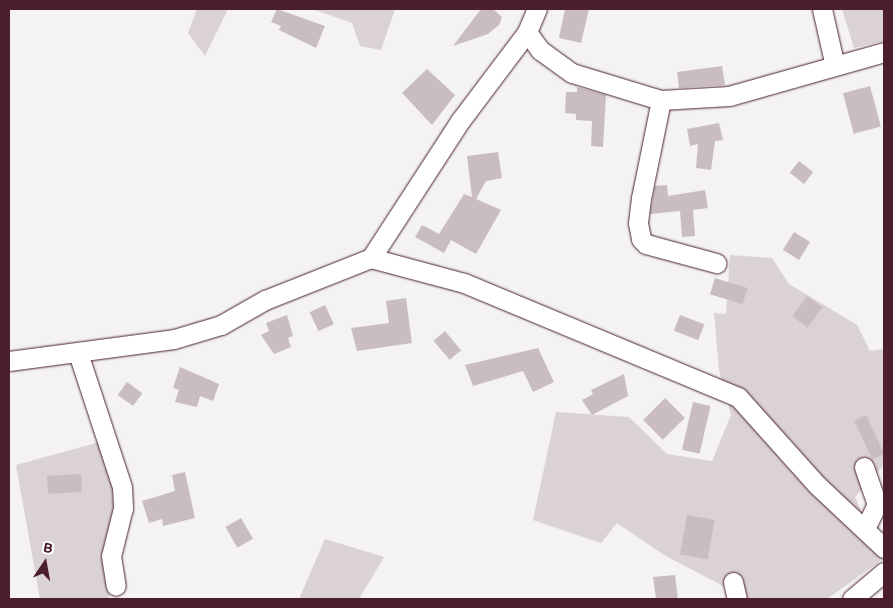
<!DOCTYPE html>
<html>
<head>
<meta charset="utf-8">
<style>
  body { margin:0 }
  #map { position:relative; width:893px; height:608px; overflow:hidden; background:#f4f2f2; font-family:Itim,sans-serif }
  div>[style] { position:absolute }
  .green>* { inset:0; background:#dbd2d5 }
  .building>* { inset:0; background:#cabdc1; transform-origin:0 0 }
  .roads { filter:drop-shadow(0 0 1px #4a1f2b) drop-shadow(0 0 1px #4a1f2b) }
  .minor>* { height:19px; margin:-9.5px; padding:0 9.5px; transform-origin:9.5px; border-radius:9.5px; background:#fff }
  span { translate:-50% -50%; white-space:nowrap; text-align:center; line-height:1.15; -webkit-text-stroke:5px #fff; paint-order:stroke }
  .frame { position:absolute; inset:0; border:10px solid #4a1f2b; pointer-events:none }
  .north { position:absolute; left:20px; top:538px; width:50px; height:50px; -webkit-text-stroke:4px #fff; paint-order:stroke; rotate:12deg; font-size:14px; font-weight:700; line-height:20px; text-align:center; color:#4a1f2b }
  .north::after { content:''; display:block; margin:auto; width:18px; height:22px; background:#4a1f2b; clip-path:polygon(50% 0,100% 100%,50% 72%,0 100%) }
</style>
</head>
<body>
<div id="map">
  <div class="green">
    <div style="clip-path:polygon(197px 9px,228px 9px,205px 56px,188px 33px)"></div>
    <div style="clip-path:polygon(312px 9px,395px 9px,381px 50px,360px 46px,352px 23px)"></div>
    <div style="clip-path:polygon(842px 9px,884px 9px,884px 41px,854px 48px)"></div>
    <div style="clip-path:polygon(730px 255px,772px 258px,789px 284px,857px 325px,870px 351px,884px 349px,884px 465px,855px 497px,883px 559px,827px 599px,748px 599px,664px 555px,617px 523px,601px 543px,533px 520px,556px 412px,629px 417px,667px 454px,712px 461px,731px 415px,719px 370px,714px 313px,726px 314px)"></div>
    <div style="clip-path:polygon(114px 438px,121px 510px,109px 599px,40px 599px,16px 465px)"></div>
    <div style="clip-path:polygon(325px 539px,384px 557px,359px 599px,299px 599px)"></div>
  </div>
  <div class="building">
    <div style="clip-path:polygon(277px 9px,325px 26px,316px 48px,279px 30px,281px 26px,271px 22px)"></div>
    <div style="clip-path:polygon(481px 9px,493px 9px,502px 17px,499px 25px,488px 34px,453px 46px)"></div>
    <div style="clip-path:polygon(565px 9px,589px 9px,581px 43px,559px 38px)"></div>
    <div style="clip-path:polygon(722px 66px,725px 85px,679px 88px,677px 72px)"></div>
    <div style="clip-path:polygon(427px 69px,455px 95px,432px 125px,402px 93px)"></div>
    <div style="left:870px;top:86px;width:42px;height:28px;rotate:75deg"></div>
    <div style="clip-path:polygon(577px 87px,606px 95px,603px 147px,591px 146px,592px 121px,576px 120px,576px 114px,565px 113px,566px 92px,577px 92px)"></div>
    <div style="clip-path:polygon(719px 123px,723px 140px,715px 141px,711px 170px,696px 168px,698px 144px,690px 146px,687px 129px)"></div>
    <div style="clip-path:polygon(498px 152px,502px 178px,486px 181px,476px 199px,501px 210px,476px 254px,451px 240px,444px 253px,415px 237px,422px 225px,439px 234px,464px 194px,472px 197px,467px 156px)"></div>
    <div style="left:799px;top:161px;width:18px;height:15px;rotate:38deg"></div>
    <div style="clip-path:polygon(667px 185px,668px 196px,705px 190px,708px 208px,693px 210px,695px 236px,682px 237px,680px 211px,650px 214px,655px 186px)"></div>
    <div style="left:794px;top:232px;width:19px;height:21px;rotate:32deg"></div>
    <div style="left:715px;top:278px;width:34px;height:17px;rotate:17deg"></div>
    <div style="left:807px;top:296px;width:19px;height:25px;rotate:36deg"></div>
    <div style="clip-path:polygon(406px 298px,412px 343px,357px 351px,351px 328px,389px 323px,386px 301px)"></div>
    <div style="left:325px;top:305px;width:21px;height:17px;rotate:65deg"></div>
    <div style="clip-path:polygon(287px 315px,293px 336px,288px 338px,291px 347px,274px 354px,261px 335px,269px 331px,266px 323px)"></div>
    <div style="left:680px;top:315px;width:26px;height:17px;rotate:21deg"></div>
    <div style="left:445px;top:331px;width:25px;height:15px;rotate:50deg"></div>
    <div style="clip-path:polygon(538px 348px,554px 382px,533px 392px,523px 371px,473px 386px,465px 365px)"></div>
    <div style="clip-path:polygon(180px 367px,219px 384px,213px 401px,200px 396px,197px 407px,175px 402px,179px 390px,173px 388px)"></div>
    <div style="clip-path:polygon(624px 374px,628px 396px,592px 415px,582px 400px,593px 394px,591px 390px)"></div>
    <div style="left:127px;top:382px;width:19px;height:16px;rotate:36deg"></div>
    <div style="left:665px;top:398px;width:28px;height:31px;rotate:45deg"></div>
    <div style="left:693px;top:402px;width:18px;height:49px;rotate:13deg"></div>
    <div style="left:866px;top:415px;width:43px;height:13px;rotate:65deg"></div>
    <div style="clip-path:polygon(185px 472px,195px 518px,163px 526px,162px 519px,149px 523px,142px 501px,175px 491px,172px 475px)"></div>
    <div style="left:81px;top:474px;width:18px;height:34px;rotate:87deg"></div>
    <div style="left:687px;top:515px;width:28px;height:40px;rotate:10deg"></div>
    <div style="left:241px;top:518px;width:24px;height:18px;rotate:60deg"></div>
    <div style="clip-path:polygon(675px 575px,678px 599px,656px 599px,653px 577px)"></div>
  </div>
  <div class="roads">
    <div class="minor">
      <div style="left:822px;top:9px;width:58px;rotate:77.2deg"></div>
      <div style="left:527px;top:32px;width:22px;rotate:54deg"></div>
      <div style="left:540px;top:50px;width:39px;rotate:36deg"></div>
      <div style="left:572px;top:73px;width:93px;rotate:16.9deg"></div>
      <div style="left:661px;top:100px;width:68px;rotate:-3.4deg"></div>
      <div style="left:729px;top:96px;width:161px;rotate:-15.8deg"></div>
      <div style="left:661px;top:100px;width:100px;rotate:101.5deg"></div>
      <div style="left:641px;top:198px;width:25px;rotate:97deg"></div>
      <div style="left:638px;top:223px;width:16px;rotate:79deg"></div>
      <div style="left:641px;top:239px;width:7px;rotate:45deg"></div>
      <div style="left:646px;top:244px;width:73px;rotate:15.2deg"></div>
      <div style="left:371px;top:258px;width:163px;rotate:-57deg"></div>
      <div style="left:460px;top:121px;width:111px;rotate:-53deg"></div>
      <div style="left:527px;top:32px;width:25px;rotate:-67deg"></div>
      <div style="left:78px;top:353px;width:141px;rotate:71.8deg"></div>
      <div style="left:122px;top:487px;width:21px;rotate:87deg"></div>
      <div style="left:123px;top:508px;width:49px;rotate:104deg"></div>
      <div style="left:111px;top:556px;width:30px;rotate:81deg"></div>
      <div style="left:9px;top:361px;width:166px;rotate:-7.6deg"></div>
      <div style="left:174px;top:339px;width:49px;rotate:-16.6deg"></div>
      <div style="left:221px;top:325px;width:51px;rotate:-29.6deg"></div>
      <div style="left:265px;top:300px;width:114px;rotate:-21.6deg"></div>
      <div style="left:371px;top:258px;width:96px;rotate:15deg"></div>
      <div style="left:464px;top:283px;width:297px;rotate:22.6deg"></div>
      <div style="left:738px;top:397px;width:118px;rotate:48.1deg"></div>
      <div style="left:817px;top:485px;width:92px;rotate:43.2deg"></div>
      <div style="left:864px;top:467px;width:39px;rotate:71deg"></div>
      <div style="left:877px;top:504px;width:28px;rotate:116deg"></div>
      <div style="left:733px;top:582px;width:17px;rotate:77deg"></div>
      <div style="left:852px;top:599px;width:42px;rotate:-40.2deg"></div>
    </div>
  </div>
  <div class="frame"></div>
  <div class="north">B</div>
</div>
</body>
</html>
